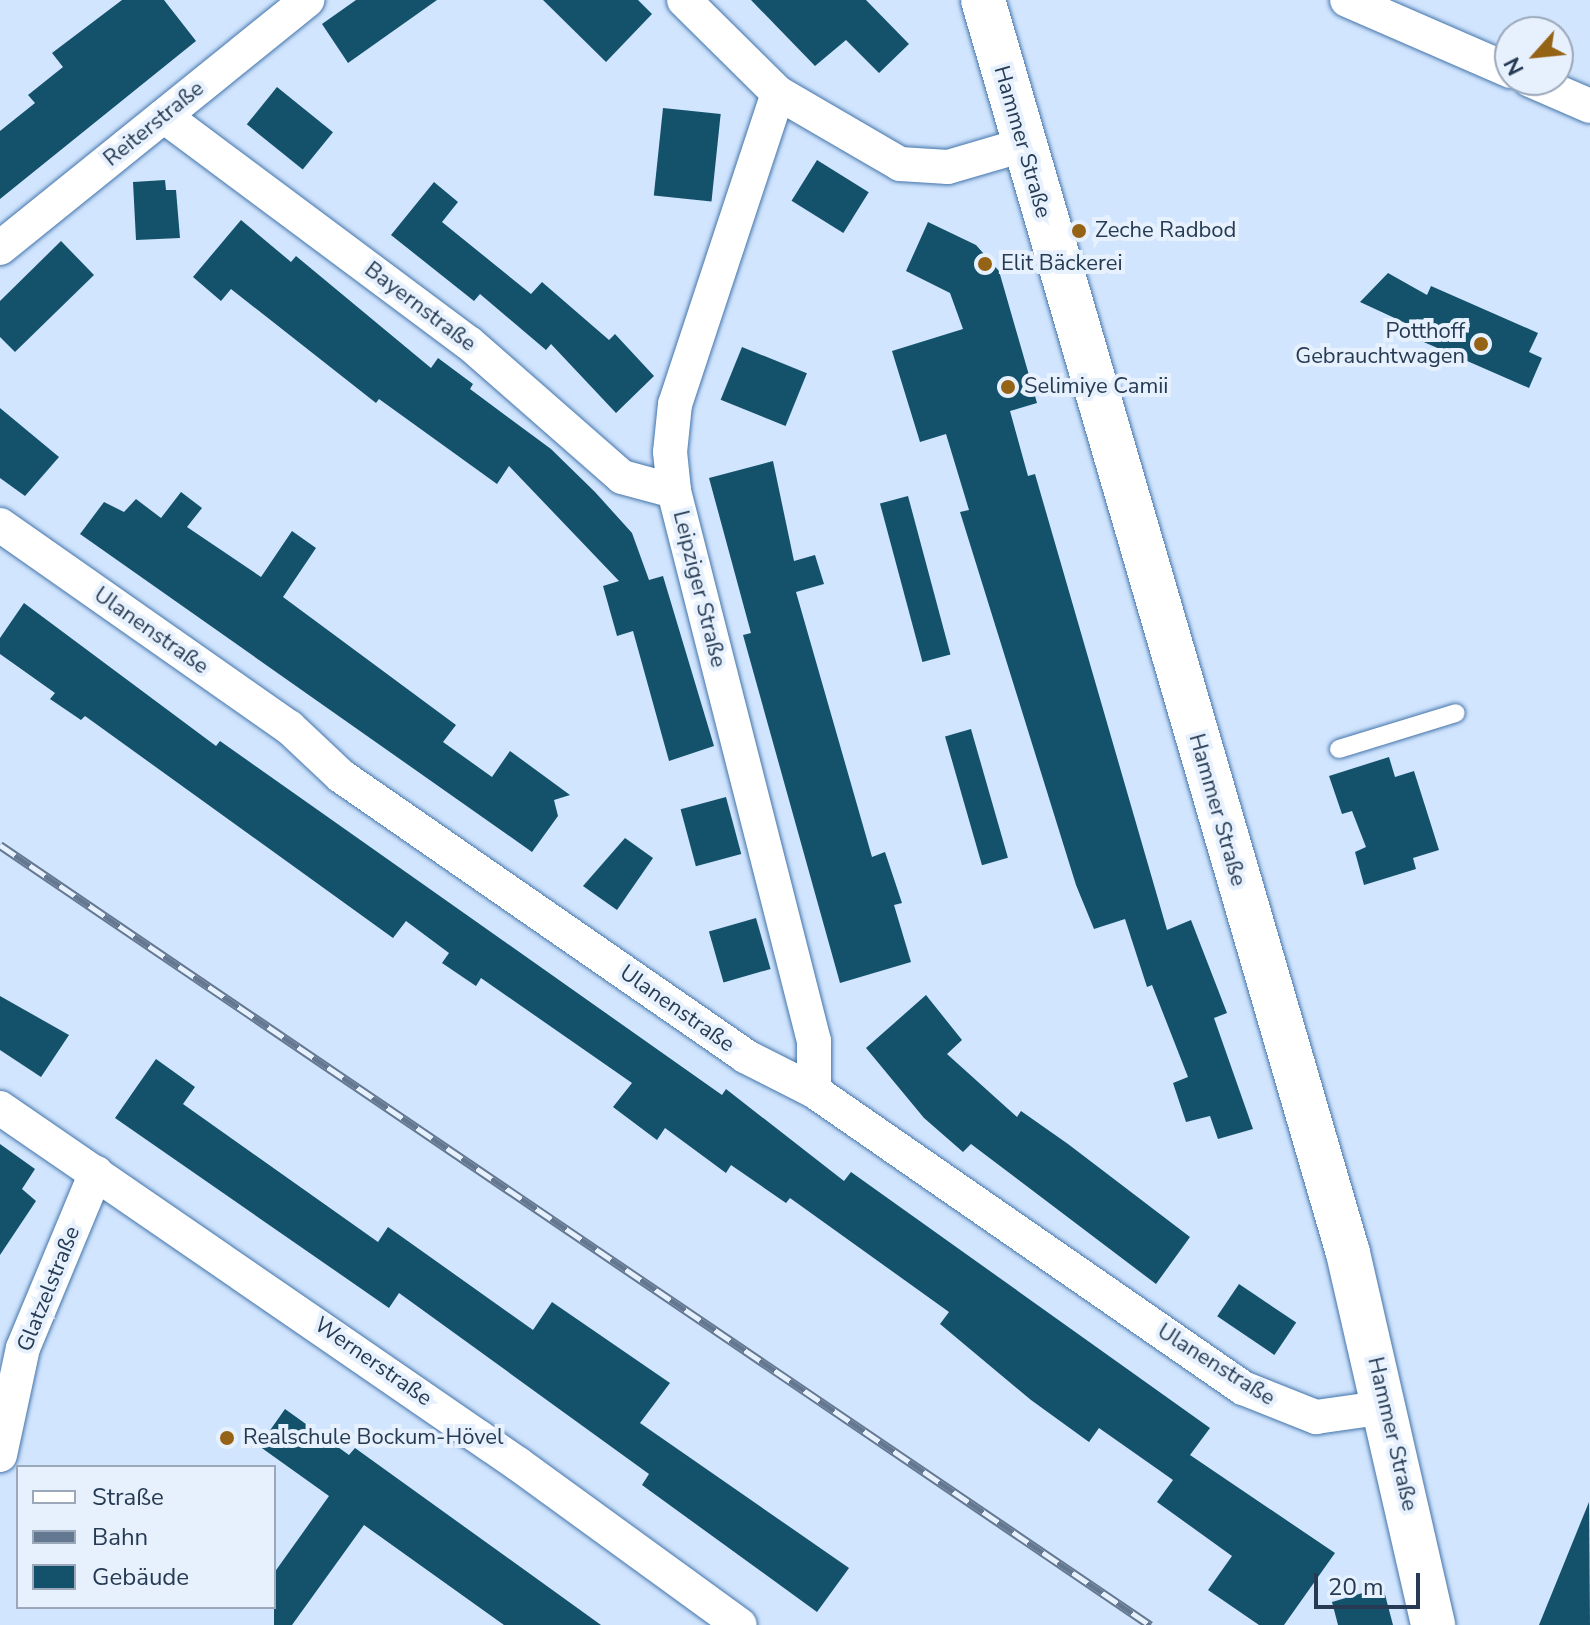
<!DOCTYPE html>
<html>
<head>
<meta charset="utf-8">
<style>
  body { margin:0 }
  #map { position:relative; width:1590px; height:1625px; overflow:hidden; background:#d1e5fe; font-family:"Nunito Sans",sans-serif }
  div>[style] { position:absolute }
  .building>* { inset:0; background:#14526c; transform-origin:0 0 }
  .roads { filter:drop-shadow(0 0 2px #4475aa) drop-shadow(0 0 2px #4475aa) }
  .service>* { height:18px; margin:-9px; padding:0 9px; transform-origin:9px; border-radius:9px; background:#fff }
  .minor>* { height:34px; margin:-17px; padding:0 17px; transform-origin:17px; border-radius:17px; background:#fff }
  .secondary>* { height:44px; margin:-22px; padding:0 22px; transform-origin:22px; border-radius:22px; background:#fff }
  .rail>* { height:9px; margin-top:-4.5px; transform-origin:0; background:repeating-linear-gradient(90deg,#e7f1fe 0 18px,#647891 0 36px); box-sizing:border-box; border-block:2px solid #647891 }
  .dots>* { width:22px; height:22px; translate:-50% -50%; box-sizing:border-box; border:4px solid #e7f1fe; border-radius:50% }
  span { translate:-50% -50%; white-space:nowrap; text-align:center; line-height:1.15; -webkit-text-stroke:8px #e7f1fe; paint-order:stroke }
  .street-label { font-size:22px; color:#263b53 }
  .poi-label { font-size:22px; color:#263b53 }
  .left { translate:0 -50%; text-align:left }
  .right { translate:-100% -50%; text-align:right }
  .legend { position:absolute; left:16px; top:1465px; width:260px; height:144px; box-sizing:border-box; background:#e7f1fe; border:2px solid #9aa8ba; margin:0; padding:10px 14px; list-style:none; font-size:24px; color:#263b53 }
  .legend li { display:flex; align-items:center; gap:16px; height:40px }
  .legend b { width:40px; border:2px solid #9aa8ba }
  .north { position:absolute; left:1494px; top:16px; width:80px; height:80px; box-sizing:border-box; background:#e7f1fe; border:2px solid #9aa8ba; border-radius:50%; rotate:243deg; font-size:22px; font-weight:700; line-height:32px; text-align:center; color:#263b53 }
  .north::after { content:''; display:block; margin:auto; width:28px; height:36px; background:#956315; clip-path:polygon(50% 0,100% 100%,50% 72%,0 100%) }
  .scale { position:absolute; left:1314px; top:1573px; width:106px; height:36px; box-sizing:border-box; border:4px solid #263b53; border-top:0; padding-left:10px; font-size:24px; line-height:28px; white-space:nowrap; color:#263b53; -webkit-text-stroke:6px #e7f1fe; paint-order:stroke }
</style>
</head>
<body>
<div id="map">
  <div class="building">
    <div style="clip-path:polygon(122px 0,164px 0,196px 41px,0 199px,0 131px,35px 103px,28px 95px,63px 67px,52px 53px)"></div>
    <div style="clip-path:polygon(356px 0,437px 0,348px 63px,322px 24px)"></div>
    <div style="clip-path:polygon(543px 0,638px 0,652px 14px,606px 62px)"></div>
    <div style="clip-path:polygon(751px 0,866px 0,909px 44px,879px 73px,846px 40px,815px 66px)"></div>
    <div style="left:277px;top:87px;width:72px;height:48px;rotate:39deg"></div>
    <div style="left:663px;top:108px;width:58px;height:88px;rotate:6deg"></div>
    <div style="left:817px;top:160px;width:61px;height:48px;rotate:32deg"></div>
    <div style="clip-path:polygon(165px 180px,166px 190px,176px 190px,180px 238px,136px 240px,133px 182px)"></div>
    <div style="clip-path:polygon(434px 182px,458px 202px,442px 222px,531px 294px,542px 282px,609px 340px,615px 334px,654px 376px,616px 413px,551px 344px,546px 350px,480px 294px,474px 301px,391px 235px)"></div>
    <div style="clip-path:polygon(241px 220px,291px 262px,296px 256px,431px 368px,438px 358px,473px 384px,470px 389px,551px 449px,595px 492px,632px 533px,649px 580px,663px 576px,714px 746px,669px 761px,633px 631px,617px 636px,603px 586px,619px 581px,509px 466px,497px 484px,379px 399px,376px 403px,231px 289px,221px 301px,193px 277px)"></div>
    <div style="clip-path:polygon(928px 222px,976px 245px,999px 271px,1037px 403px,1010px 411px,1028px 476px,1035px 474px,1167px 930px,1191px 920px,1227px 1013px,1214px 1018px,1253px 1129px,1218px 1139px,1210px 1116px,1186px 1122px,1173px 1083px,1188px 1077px,1152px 985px,1147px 987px,1125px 919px,1094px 929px,1076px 885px,960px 512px,969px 510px,946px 434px,920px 442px,892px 351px,963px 329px,950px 293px,906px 271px)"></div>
    <div style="clip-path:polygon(61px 241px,94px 275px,15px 352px,0 337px,0 301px)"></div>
    <div style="clip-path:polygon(1388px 273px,1427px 295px,1431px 286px,1538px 333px,1529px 352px,1542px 358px,1529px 388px,1410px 336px,1414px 327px,1360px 302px)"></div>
    <div style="left:742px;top:347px;width:70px;height:57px;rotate:22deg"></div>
    <div style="clip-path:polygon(0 408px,59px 457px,25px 496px,0 478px)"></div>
    <div style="clip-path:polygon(773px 461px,794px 561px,815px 555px,824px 584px,796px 592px,872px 857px,885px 852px,902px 903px,894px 905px,911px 962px,840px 983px,743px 635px,751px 633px,709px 478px)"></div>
    <div style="clip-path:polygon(181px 492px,202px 508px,187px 527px,261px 577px,292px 531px,316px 548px,283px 597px,456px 725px,443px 742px,492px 777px,510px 751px,570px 795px,554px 800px,558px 816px,532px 852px,80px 534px,104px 502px,124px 512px,136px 499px,161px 518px)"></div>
    <div style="left:908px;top:496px;width:164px;height:29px;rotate:75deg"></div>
    <div style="clip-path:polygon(24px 603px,216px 746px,220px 741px,722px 1095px,726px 1089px,844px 1181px,851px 1172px,1210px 1428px,1190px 1455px,1335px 1553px,1284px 1625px,1259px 1625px,1208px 1590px,1232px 1556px,1157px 1502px,1173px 1480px,1099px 1428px,1089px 1442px,1031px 1400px,940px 1324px,949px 1312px,790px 1198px,786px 1203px,731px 1165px,726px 1173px,665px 1128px,657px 1140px,613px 1107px,632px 1083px,481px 978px,476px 986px,442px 963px,449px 953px,406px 921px,393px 938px,85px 716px,81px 720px,50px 699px,55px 693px,0 654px,0 638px)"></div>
    <div style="left:971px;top:729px;width:134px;height:27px;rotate:74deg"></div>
    <div style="clip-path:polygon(1389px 757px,1395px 777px,1414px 771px,1439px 850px,1413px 858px,1416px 869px,1364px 885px,1355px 852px,1366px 847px,1352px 811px,1342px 814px,1329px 776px)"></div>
    <div style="left:726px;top:797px;width:59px;height:47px;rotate:75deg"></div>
    <div style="clip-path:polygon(625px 838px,653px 858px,617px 910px,583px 886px)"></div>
    <div style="left:756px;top:918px;width:53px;height:49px;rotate:74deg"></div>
    <div style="clip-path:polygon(926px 995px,962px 1040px,947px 1054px,1017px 1117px,1021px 1111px,1068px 1144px,1190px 1237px,1156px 1284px,971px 1144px,963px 1152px,924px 1118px,866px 1048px)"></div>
    <div style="clip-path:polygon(0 996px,69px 1035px,41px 1077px,0 1050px)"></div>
    <div style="clip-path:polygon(156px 1059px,195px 1087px,183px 1104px,378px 1242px,388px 1227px,533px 1330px,552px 1302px,670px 1383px,640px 1423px,849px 1568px,817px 1612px,642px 1485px,649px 1474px,399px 1293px,389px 1308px,115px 1118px)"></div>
    <div style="clip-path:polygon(0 1144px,35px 1169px,22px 1189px,36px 1201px,0 1255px)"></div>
    <div style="left:1239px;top:1284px;width:69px;height:39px;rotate:34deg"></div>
    <div style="clip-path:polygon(285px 1409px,349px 1455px,355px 1448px,601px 1625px,504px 1625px,364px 1525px,292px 1625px,274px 1625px,274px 1573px,329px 1496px,259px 1446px)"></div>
    <div style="clip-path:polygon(1589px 1502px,1590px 1625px,1539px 1625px)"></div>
    <div style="clip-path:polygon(1383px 1587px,1393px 1625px,1338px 1625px,1332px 1602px)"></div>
  </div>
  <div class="roads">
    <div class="service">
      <div style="left:1339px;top:749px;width:122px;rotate:-17.1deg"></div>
    </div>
    <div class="minor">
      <div style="left:684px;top:0;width:132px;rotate:44.7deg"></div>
      <div style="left:778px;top:93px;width:141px;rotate:30.2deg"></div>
      <div style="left:900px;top:164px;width:48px;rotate:3.6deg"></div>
      <div style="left:948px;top:167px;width:78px;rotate:-16.3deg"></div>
      <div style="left:1347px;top:0;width:178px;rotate:23.5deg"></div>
      <div style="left:1530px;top:80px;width:65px;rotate:23.4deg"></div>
      <div style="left:778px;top:93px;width:328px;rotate:108.3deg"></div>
      <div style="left:675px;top:404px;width:48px;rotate:95.9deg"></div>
      <div style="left:670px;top:452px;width:39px;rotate:84deg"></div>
      <div style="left:674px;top:491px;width:568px;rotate:75.72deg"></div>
      <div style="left:814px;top:1041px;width:50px;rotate:90deg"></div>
      <div style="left:164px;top:116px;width:380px;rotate:36.7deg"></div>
      <div style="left:469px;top:343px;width:203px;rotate:41.2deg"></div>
      <div style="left:622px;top:477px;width:54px;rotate:15.1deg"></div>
      <div style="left:0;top:248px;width:395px;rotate:-38.9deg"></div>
      <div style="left:0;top:525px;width:353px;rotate:35deg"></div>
      <div style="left:289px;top:727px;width:71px;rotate:43.3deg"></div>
      <div style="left:341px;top:776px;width:492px;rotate:34.7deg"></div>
      <div style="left:745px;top:1056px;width:77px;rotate:26.9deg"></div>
      <div style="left:814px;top:1091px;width:522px;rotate:34.7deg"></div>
      <div style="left:1243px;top:1388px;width:79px;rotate:21.7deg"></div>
      <div style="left:1316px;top:1417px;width:71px;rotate:-8.1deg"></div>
      <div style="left:0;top:1108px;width:629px;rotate:34.5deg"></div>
      <div style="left:518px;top:1464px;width:274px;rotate:36deg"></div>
      <div style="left:0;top:1455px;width:109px;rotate:-77.9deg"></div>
      <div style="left:23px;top:1348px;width:190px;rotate:-67.4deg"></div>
    </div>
    <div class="secondary">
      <div style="left:983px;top:0;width:1305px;rotate:73.76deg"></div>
      <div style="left:1348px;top:1253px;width:382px;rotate:77.1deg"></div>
    </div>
  </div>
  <div class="rail">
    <div style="left:0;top:845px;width:1390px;rotate:34.15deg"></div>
  </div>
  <div class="dots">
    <div style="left:1079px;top:231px;background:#956315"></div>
    <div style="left:985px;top:264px;background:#956315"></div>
    <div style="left:1481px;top:344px;background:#956315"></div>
    <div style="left:1008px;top:387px;background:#956315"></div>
    <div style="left:227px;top:1438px;background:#956315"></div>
  </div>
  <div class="street-label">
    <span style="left:154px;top:124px;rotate:-39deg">Reiterstraße</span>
    <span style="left:1022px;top:142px;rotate:74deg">Hammer Straße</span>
    <span style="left:420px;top:307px;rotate:37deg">Bayernstraße</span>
    <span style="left:699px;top:589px;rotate:76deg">Leipziger Straße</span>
    <span style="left:151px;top:631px;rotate:35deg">Ulanenstraße</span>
    <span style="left:1217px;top:810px;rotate:74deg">Hammer Straße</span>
    <span style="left:677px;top:1009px;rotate:35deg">Ulanenstraße</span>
    <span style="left:49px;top:1289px;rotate:-68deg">Glatzelstraße</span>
    <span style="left:373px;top:1362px;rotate:35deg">Wernerstraße</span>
    <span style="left:1216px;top:1365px;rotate:32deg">Ulanenstraße</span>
    <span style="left:1392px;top:1434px;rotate:77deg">Hammer Straße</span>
  </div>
  <div class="poi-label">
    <span class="left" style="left:1095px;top:231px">Zeche Radbod</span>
    <span class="left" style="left:1001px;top:264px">Elit Bäckerei</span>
    <span class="right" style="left:1465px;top:344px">Potthoff<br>Gebrauchtwagen</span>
    <span class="left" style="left:1024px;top:387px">Selimiye Camii</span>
    <span class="left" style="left:243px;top:1438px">Realschule Bockum-Hövel</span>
  </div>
  <ul class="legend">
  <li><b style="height:10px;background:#fff"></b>Straße</li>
  <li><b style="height:10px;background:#647891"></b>Bahn</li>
  <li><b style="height:22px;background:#14526c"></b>Gebäude</li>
  </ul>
  <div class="north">N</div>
  <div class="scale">20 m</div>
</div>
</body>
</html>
